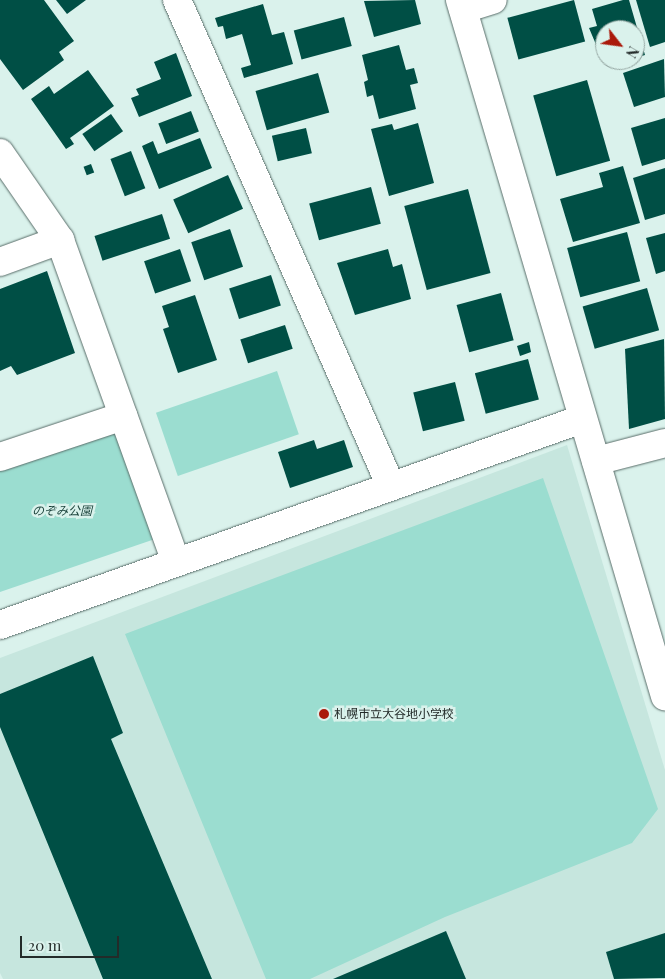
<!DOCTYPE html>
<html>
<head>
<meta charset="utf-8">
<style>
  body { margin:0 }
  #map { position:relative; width:665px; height:979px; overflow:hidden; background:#daf2ec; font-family:"Playfair Display","Noto Sans JP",serif }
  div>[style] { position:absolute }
  .built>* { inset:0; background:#c6e6de }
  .green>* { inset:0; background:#9bddd0; transform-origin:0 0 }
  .building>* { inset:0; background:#004f45; transform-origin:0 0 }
  .roads { filter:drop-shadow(0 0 1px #596d69) drop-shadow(0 0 1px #596d69) }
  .street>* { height:28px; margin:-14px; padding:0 14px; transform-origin:14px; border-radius:14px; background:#fff }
  .dots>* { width:14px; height:14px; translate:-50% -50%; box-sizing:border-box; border:2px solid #daf2ec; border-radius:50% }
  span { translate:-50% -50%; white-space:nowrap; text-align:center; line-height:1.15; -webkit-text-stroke:5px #daf2ec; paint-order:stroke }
  .park-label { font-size:12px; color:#173f38; font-style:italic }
  .poi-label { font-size:12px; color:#232b29 }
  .left { translate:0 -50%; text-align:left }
  .north { position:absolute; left:595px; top:20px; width:50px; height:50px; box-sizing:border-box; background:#daf2ec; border:1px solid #91a29e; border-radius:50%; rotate:120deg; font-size:14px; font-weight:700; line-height:20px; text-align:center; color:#232b29 }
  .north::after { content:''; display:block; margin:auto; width:18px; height:22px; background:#aa1a0b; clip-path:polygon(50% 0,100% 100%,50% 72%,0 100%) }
  .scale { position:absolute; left:20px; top:936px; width:99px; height:22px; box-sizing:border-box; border:2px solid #232b29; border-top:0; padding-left:6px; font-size:15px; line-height:18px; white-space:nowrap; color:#232b29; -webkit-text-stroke:4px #daf2ec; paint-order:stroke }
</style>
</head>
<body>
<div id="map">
  <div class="built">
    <div style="clip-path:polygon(567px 445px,665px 770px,665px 979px,3px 979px,0 973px,0 658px)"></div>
  </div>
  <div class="green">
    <div style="left:277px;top:371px;width:67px;height:128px;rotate:71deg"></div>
    <div style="clip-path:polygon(119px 430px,155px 539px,0 592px,0 471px)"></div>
    <div style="clip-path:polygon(543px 478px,658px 809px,632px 843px,445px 917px,310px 979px,266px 979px,125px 634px)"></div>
  </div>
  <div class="building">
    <div style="clip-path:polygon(0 0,44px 0,74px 41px,59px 52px,64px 60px,23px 90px,0 59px)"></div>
    <div style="clip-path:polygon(56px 0,86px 0,67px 14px)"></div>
    <div style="clip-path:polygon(415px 0,421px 24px,374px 37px,364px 1px)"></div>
    <div style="left:574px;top:0;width:43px;height:69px;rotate:75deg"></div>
    <div style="clip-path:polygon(623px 0,629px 0,645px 55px,635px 58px,635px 30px,605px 30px,603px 61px,589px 28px,597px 26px,592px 9px)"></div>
    <div style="clip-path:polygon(636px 0,665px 0,665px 42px,650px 47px)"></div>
    <div style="clip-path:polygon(263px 4px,272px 35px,284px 32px,293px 64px,244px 78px,241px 68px,251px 65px,242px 34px,226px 39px,223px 26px,218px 27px,215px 18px)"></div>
    <div style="left:344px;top:17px;width:30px;height:52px;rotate:75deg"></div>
    <div style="clip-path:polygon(399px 45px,406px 70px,414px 68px,418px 83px,410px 85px,416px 109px,379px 119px,373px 95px,367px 97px,364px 82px,368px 80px,362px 55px)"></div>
    <div style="clip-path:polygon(176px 53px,192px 96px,139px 117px,131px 98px,139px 95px,136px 89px,161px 79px,154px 62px)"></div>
    <div style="clip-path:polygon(664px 59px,665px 97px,634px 107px,623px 73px)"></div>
    <div style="clip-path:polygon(88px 70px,114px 106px,70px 138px,74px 144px,66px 149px,31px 99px,49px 86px,54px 94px)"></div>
    <div style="left:318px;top:73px;width:41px;height:65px;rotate:74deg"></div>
    <div style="left:587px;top:80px;width:84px;height:56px;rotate:74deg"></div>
    <div style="left:191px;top:111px;width:22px;height:35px;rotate:69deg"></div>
    <div style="left:111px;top:114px;width:21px;height:35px;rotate:55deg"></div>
    <div style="clip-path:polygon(665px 118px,665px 159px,642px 166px,631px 128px)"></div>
    <div style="clip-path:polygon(418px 123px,434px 183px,389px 196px,371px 129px,392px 124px,394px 130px)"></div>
    <div style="left:306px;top:128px;width:26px;height:35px;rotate:77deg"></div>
    <div style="clip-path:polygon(200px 138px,212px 168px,159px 189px,142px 146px,153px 141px,158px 154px)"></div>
    <div style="left:131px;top:151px;width:40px;height:22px;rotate:69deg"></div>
    <div style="left:91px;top:164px;width:9px;height:8px;rotate:69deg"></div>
    <div style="clip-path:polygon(623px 166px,640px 223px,573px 242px,560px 199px,603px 187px,599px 173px)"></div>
    <div style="clip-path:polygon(665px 168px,665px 214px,645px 220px,633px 178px)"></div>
    <div style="left:228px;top:175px;width:37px;height:60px;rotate:66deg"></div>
    <div style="left:371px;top:187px;width:38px;height:64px;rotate:75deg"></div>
    <div style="left:468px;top:189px;width:87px;height:66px;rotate:75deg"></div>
    <div style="left:162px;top:214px;width:26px;height:71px;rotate:72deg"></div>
    <div style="left:230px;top:229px;width:40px;height:41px;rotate:71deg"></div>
    <div style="left:627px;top:232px;width:51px;height:62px;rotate:75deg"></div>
    <div style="clip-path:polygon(665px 233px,665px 271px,656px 274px,646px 238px)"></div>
    <div style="left:180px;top:249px;width:34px;height:38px;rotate:71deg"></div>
    <div style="clip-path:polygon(388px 249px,393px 267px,402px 264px,411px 299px,355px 315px,337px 263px)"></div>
    <div style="clip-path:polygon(47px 271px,75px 353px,17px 375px,11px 366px,0 371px,0 289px)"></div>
    <div style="left:271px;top:275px;width:32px;height:44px;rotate:72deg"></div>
    <div style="left:647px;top:288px;width:44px;height:67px;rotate:74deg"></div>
    <div style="left:501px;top:293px;width:49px;height:46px;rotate:75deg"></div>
    <div style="clip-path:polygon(195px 295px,217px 360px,178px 373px,163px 329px,169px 327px,162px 306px)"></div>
    <div style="left:285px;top:325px;width:25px;height:47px;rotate:72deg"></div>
    <div style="clip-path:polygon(664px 339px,665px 419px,629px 429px,625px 349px)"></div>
    <div style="clip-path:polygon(529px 342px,531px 352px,520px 356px,517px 346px)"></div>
    <div style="left:528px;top:359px;width:42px;height:55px;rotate:75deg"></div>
    <div style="left:455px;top:382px;width:40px;height:43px;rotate:76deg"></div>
    <div style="clip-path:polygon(314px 440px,317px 449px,344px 440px,353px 467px,290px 488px,278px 452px)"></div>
    <div style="clip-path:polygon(93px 656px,123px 733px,111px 739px,212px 979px,103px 979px,0 727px,0 694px)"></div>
    <div style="clip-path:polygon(446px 931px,466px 979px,333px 979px)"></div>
    <div style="clip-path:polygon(665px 933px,665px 978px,614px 979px,606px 952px)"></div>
  </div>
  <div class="roads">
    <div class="street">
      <div style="left:177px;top:0;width:529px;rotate:66.25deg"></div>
      <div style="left:460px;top:0;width:726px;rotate:73.59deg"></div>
      <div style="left:463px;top:9px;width:31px;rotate:-17deg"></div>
      <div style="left:0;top:153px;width:106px;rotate:55.4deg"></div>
      <div style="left:60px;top:240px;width:342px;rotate:70.2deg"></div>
      <div style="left:0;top:262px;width:64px;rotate:-20.1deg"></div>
      <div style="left:0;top:457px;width:130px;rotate:-18.4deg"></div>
      <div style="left:596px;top:461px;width:71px;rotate:-14.6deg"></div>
      <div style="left:0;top:625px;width:617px;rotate:-19.49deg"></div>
    </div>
  </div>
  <div class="dots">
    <div style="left:324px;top:714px;background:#aa1a0b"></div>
  </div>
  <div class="park-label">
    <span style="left:62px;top:511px">のぞみ公園</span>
  </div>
  <div class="poi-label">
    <span class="left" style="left:334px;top:714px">札幌市立大谷地小学校</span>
  </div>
  <div class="north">N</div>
  <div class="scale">20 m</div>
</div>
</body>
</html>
